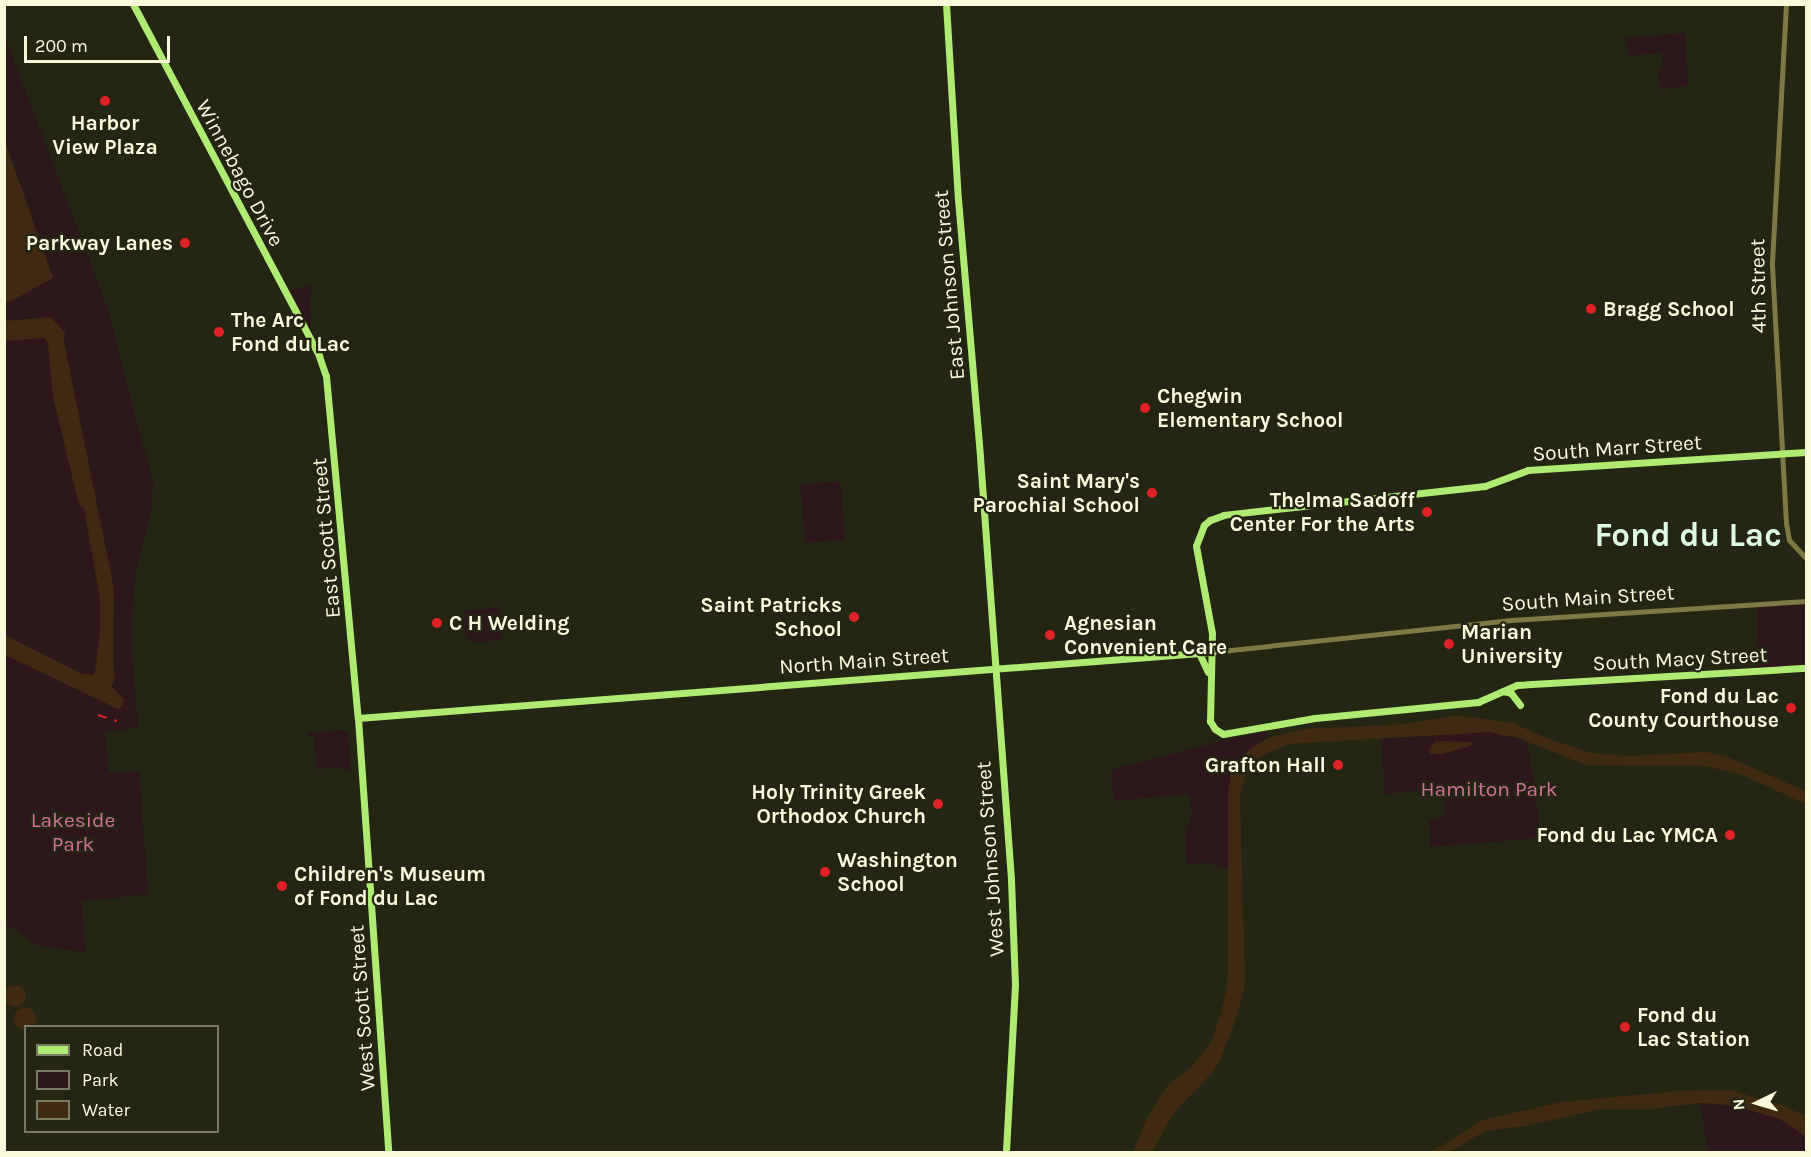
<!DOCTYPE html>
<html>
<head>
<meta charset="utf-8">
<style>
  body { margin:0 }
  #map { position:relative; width:1811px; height:1157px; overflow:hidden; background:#242513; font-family:Karla,sans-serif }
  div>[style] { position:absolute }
  .green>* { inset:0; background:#2e171b; transform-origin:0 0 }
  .water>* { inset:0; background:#3f2912 }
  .round { border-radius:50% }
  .minor>* { height:5px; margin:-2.5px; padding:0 2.5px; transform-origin:2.5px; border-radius:2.5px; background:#7e7844 }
  .major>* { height:7px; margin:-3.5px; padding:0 3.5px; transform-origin:3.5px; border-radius:3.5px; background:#afeb72 }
  .rail>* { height:1.5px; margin-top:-0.75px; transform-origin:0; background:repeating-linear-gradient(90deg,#e02228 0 9px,transparent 0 17px) }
  .dots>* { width:16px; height:16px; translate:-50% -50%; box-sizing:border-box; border:3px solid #242513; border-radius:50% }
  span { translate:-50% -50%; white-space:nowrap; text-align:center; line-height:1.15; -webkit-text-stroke:4.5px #242513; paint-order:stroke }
  .poi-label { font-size:21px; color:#faf9dc; font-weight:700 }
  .right { translate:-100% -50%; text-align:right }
  .left { translate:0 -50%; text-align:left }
  .street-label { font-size:21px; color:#faf9dc }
  .park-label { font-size:21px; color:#d17196 }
  .town-label { font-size:33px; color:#defae4; font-weight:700 }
  .frame { position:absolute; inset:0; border:6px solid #faf9dc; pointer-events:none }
  .legend { position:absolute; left:24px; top:1025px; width:195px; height:108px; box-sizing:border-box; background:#242513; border:2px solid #7a7a63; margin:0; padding:8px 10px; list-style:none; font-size:18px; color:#faf9dc }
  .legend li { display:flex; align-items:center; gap:12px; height:30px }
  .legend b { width:30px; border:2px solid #7a7a63 }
  .north { position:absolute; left:1727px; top:1073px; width:60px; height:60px; -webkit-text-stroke:4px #242513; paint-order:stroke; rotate:265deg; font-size:16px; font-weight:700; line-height:24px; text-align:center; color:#faf9dc }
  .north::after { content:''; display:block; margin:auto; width:21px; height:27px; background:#faf9dc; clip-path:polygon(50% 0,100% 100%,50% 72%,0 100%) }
  .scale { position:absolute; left:24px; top:36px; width:146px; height:27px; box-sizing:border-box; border:3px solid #faf9dc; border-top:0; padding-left:8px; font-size:18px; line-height:21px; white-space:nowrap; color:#faf9dc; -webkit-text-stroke:4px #242513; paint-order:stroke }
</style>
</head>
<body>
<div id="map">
  <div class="green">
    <div style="clip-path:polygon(1685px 33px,1688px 86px,1660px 89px,1658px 70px,1663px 70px,1661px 53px,1628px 56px,1627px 38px)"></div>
    <div style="clip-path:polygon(4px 34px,107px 307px,153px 483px,152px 507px,137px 565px,133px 597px,131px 643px,138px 727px,105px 732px,109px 773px,139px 771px,148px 894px,82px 901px,85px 952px,39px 946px,5px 923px,5px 655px,118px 709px,111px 686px,114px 666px,114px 589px,63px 337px,51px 317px,5px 321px,5px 302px,11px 301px,53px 278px,5px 139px)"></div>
    <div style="clip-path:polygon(312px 286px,310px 297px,311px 332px,289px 290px)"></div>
    <div style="clip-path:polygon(27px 338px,44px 338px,48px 343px,53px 396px,79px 505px,84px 508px,100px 599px,100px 633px,95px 673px,92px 675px,82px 674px,5px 635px,5px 341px)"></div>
    <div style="left:840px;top:481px;width:59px;height:40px;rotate:85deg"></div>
    <div style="left:1806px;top:601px;width:67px;height:49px;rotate:90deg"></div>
    <div style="clip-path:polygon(499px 607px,501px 640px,476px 642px,466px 637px,464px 611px)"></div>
    <div style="clip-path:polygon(343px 730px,348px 734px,351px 770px,345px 771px,344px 767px,317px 769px,314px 736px,308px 736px,308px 733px)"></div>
    <div style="clip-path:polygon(1267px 731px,1268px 738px,1258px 743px,1228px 792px,1228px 869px,1207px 863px,1186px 864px,1185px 833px,1192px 815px,1189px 794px,1114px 801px,1111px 775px,1114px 769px,1224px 740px)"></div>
    <div style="clip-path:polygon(1490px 732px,1526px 741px,1535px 786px,1540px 838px,1431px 847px,1429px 821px,1442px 817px,1445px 810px,1444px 792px,1439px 788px,1385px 794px,1381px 739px)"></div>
    <div style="clip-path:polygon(1700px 1103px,1731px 1105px,1780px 1119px,1806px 1137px,1806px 1152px,1708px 1152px)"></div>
  </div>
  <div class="water">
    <div style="clip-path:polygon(4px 139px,53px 278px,11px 301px,5px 302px)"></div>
    <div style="clip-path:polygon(51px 317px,65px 333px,64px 342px,114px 589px,113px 662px,115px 679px,111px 686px,124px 699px,123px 706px,118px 709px,5px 655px,5px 635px,82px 674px,92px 675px,95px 673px,100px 633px,100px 599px,84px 508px,79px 505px,53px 396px,48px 343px,44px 338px,5px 341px,5px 321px)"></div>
    <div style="clip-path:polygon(1456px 715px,1513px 723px,1549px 739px,1592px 753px,1628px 756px,1706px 752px,1727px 757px,1806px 791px,1806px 804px,1742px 775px,1705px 766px,1586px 765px,1518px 738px,1490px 732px,1289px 744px,1272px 751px,1257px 759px,1245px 776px,1240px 796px,1245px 978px,1243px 995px,1235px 1021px,1220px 1061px,1212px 1073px,1173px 1114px,1152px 1152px,1133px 1152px,1144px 1124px,1160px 1096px,1168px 1085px,1192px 1066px,1211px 1042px,1220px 1016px,1226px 992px,1228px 965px,1228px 792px,1231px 774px,1246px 752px,1268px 738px,1304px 729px,1406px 724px)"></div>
    <div style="clip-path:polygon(1436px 741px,1469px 742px,1476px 744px,1443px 754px,1431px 754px,1428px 750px)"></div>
    <div class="round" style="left:4px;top:985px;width:22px;height:22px"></div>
    <div style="clip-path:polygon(24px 1007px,32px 1009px,37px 1019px,34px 1026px,26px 1026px,25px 1031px,15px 1025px,13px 1018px,17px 1010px)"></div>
    <div style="clip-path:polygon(1730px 1090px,1781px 1105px,1806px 1116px,1806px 1137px,1780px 1119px,1731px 1105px,1700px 1103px,1650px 1109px,1601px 1109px,1526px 1126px,1485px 1131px,1450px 1152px,1431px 1152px,1483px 1120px,1561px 1102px,1679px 1091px)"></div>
  </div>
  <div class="minor">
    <div style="left:1786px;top:4px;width:261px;rotate:93.1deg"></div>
    <div style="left:1772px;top:265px;width:258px;rotate:86.9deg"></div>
    <div style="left:1786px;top:523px;width:17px;rotate:80deg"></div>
    <div style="left:1789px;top:540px;width:25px;rotate:47deg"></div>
    <div style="left:1212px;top:652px;width:301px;rotate:-6.1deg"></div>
    <div style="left:1511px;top:620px;width:296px;rotate:-3.7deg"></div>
  </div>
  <div class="major">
    <div style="left:133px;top:4px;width:398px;rotate:62.1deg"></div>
    <div style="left:319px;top:356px;width:21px;rotate:71deg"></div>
    <div style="left:326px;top:376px;width:343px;rotate:84.7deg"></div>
    <div style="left:358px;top:718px;width:435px;rotate:86deg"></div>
    <div style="left:946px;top:4px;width:195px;rotate:86.5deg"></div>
    <div style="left:958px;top:199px;width:259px;rotate:85.1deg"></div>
    <div style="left:980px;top:457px;width:424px;rotate:85.8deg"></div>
    <div style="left:1011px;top:880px;width:105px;rotate:87.8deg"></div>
    <div style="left:1015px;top:985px;width:167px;rotate:93.1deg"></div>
    <div style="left:1806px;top:452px;width:279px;rotate:176.3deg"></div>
    <div style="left:1528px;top:470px;width:46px;rotate:159.6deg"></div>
    <div style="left:1485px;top:486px;width:263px;rotate:173.7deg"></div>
    <div style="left:1224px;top:515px;width:15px;rotate:160deg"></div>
    <div style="left:1210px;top:520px;width:8px;rotate:140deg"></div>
    <div style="left:1204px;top:525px;width:22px;rotate:111deg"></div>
    <div style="left:1196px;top:546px;width:88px;rotate:79.6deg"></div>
    <div style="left:1212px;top:633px;width:88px;rotate:91.3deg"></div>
    <div style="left:1210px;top:721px;width:9px;rotate:58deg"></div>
    <div style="left:1215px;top:729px;width:9px;rotate:32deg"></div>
    <div style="left:1223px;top:734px;width:93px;rotate:-9.9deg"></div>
    <div style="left:1315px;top:718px;width:164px;rotate:-5.6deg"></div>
    <div style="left:1478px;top:702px;width:43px;rotate:-23.6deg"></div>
    <div style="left:1517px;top:685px;width:289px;rotate:-3.4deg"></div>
    <div style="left:1199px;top:653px;width:21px;rotate:65deg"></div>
    <div style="left:1503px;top:691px;width:8px;rotate:14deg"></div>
    <div style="left:1511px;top:693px;width:15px;rotate:53deg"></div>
    <div style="left:358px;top:718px;width:857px;rotate:-4.42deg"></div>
  </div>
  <div class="rail">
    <div style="left:98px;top:715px;width:20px;rotate:18deg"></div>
  </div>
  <div class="dots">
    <div style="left:105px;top:101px;background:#e02228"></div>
    <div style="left:185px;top:243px;background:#e02228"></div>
    <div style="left:1591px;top:309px;background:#e02228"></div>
    <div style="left:219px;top:332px;background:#e02228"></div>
    <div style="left:1145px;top:408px;background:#e02228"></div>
    <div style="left:1152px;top:493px;background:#e02228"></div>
    <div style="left:1427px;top:512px;background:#e02228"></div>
    <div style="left:854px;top:617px;background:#e02228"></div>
    <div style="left:437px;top:623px;background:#e02228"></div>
    <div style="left:1050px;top:635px;background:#e02228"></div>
    <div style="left:1449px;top:644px;background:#e02228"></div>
    <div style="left:1791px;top:708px;background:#e02228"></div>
    <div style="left:1338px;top:765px;background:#e02228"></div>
    <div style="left:938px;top:804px;background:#e02228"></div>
    <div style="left:1730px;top:835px;background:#e02228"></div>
    <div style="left:825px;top:872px;background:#e02228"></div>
    <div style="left:282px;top:886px;background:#e02228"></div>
    <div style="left:1625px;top:1027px;background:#e02228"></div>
  </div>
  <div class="poi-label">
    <span style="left:105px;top:135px">Harbor<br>View Plaza</span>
    <span class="right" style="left:173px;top:243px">Parkway Lanes</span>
    <span class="left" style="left:1603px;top:309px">Bragg School</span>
    <span class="left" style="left:231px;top:332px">The Arc<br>Fond du Lac</span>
    <span class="left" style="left:1157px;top:408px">Chegwin<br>Elementary School</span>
    <span class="right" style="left:1140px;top:493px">Saint Mary's<br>Parochial School</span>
    <span class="right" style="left:1415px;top:512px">Thelma Sadoff<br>Center For the Arts</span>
    <span class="right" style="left:842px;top:617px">Saint Patricks<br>School</span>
    <span class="left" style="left:449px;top:623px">C H Welding</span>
    <span class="left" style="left:1064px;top:635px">Agnesian<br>Convenient Care</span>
    <span class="left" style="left:1461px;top:644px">Marian<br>University</span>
    <span class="right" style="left:1779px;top:708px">Fond du Lac<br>County Courthouse</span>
    <span class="right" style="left:1326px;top:765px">Grafton Hall</span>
    <span class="right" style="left:926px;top:804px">Holy Trinity Greek<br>Orthodox Church</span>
    <span class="right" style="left:1718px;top:835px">Fond du Lac YMCA</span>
    <span class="left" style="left:837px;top:872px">Washington<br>School</span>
    <span class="left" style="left:294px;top:886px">Children's Museum<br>of Fond du Lac</span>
    <span class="left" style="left:1637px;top:1027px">Fond du<br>Lac Station</span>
  </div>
  <div class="street-label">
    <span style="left:240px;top:173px;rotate:62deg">Winnebago Drive</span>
    <span style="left:949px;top:285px;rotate:-95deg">East Johnson Street</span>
    <span style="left:1758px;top:286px;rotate:-91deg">4th Street</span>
    <span style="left:1617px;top:448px;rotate:-4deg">South Marr Street</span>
    <span style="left:326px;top:538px;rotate:-95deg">East Scott Street</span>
    <span style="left:1588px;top:598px;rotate:-4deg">South Main Street</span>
    <span style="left:1680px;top:659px;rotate:-3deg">South Macy Street</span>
    <span style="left:864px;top:661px;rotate:-4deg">North Main Street</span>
    <span style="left:990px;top:859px;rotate:-94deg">West Johnson Street</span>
    <span style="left:362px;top:1008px;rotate:-94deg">West Scott Street</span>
  </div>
  <div class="park-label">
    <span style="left:1489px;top:789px">Hamilton Park</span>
    <span style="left:73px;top:832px">Lakeside<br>Park</span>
  </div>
  <div class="town-label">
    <span style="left:1688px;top:536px">Fond du Lac</span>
  </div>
  <div class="frame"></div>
  <ul class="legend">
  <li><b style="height:8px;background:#afeb72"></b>Road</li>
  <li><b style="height:16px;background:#2e171b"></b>Park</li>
  <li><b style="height:16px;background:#3f2912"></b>Water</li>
  </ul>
  <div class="north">N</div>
  <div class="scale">200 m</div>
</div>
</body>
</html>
